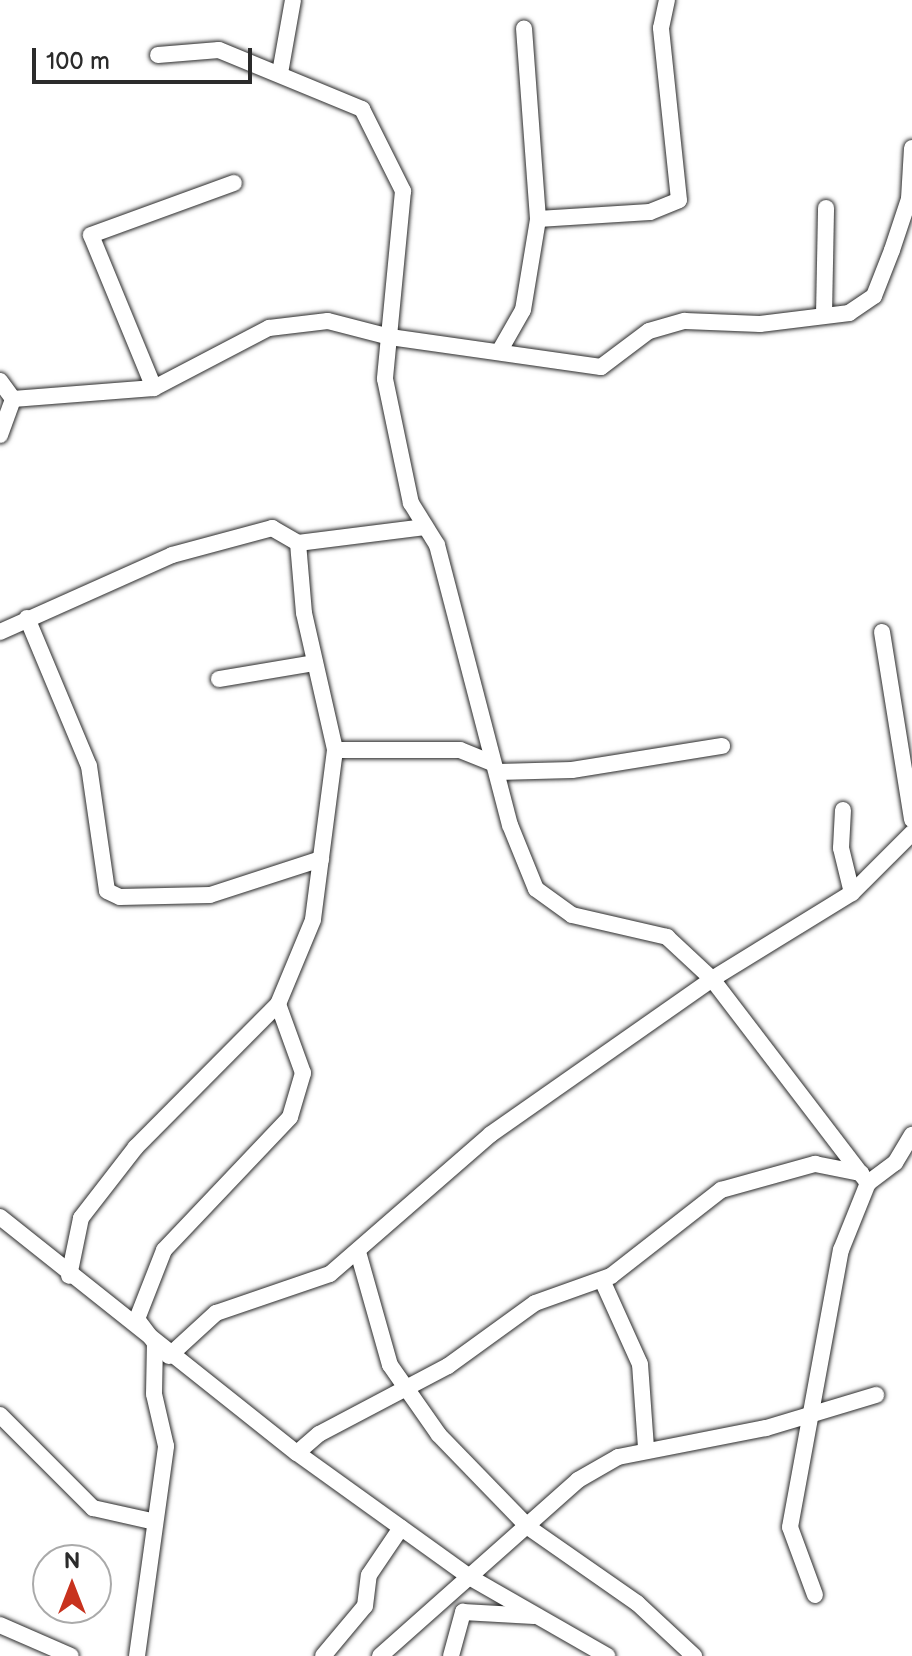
<!DOCTYPE html>
<html>
<head>
<meta charset="utf-8">
<style>
  body { margin:0 }
  #map { position:relative; width:912px; height:1656px; overflow:hidden; background:#fff; font-family:"Balsamiq Sans",sans-serif }
  div>[style] { position:absolute }
  .roads { filter:drop-shadow(0 0 2px #2b2b2b) drop-shadow(0 0 2px #2b2b2b) }
  .minor>* { height:16px; margin:-8px; padding:0 8px; transform-origin:8px; border-radius:8px; background:#fff }
  span { translate:-50% -50%; white-space:nowrap; text-align:center; line-height:1.15; -webkit-text-stroke:6px #fff; paint-order:stroke }
  .north { position:absolute; left:32px; top:1544px; width:80px; height:80px; box-sizing:border-box; background:#fff; border:2px solid #aaa; border-radius:50%; rotate:0deg; font-size:22px; font-weight:700; line-height:32px; text-align:center; color:#2b2b2b }
  .north::after { content:''; display:block; margin:auto; width:28px; height:36px; background:#c8321e; clip-path:polygon(50% 0,100% 100%,50% 72%,0 100%) }
  .scale { position:absolute; left:32px; top:48px; width:220px; height:36px; box-sizing:border-box; border:4px solid #2b2b2b; border-top:0; padding-left:10px; font-size:24px; line-height:28px; white-space:nowrap; color:#2b2b2b; -webkit-text-stroke:6px #fff; paint-order:stroke }
</style>
</head>
<body>
<div id="map">
  <div class="roads">
    <div class="minor">
      <div style="left:158px;top:55px;width:61px;rotate:-4.7deg"></div>
      <div style="left:219px;top:50px;width:155px;rotate:22.4deg"></div>
      <div style="left:362px;top:109px;width:92px;rotate:63.4deg"></div>
      <div style="left:403px;top:191px;width:189px;rotate:95.5deg"></div>
      <div style="left:385px;top:379px;width:127px;rotate:78.2deg"></div>
      <div style="left:411px;top:503px;width:49px;rotate:58.2deg"></div>
      <div style="left:437px;top:545px;width:289px;rotate:75.4deg"></div>
      <div style="left:510px;top:825px;width:69px;rotate:67.9deg"></div>
      <div style="left:536px;top:889px;width:44px;rotate:35.8deg"></div>
      <div style="left:572px;top:915px;width:98px;rotate:13deg"></div>
      <div style="left:667px;top:937px;width:62px;rotate:43deg"></div>
      <div style="left:712px;top:979px;width:257px;rotate:52.6deg"></div>
      <div style="left:280px;top:73px;width:74px;rotate:-79.9deg"></div>
      <div style="left:538px;top:219px;width:112px;rotate:-3.6deg"></div>
      <div style="left:650px;top:212px;width:31px;rotate:-22deg"></div>
      <div style="left:679px;top:200px;width:173px;rotate:-96deg"></div>
      <div style="left:661px;top:28px;width:29px;rotate:-78deg"></div>
      <div style="left:824px;top:315px;width:107px;rotate:-88.9deg"></div>
      <div style="left:499px;top:352px;width:48px;rotate:-60.3deg"></div>
      <div style="left:523px;top:310px;width:92px;rotate:-80.6deg"></div>
      <div style="left:538px;top:219px;width:191px;rotate:-94.2deg"></div>
      <div style="left:0;top:381px;width:22px;rotate:54deg"></div>
      <div style="left:13px;top:399px;width:141px;rotate:-4.5deg"></div>
      <div style="left:154px;top:388px;width:130px;rotate:-27.6deg"></div>
      <div style="left:269px;top:328px;width:59px;rotate:-6.8deg"></div>
      <div style="left:328px;top:321px;width:64px;rotate:14.5deg"></div>
      <div style="left:390px;top:337px;width:213px;rotate:8.1deg"></div>
      <div style="left:601px;top:367px;width:60px;rotate:-36.9deg"></div>
      <div style="left:649px;top:331px;width:37px;rotate:-16deg"></div>
      <div style="left:685px;top:321px;width:75px;rotate:2.3deg"></div>
      <div style="left:760px;top:324px;width:90px;rotate:-7deg"></div>
      <div style="left:849px;top:313px;width:30px;rotate:-34deg"></div>
      <div style="left:874px;top:296px;width:49px;rotate:-68.6deg"></div>
      <div style="left:892px;top:250px;width:54px;rotate:-71.6deg"></div>
      <div style="left:909px;top:199px;width:51px;rotate:-86.6deg"></div>
      <div style="left:154px;top:388px;width:165px;rotate:-112.4deg"></div>
      <div style="left:91px;top:235px;width:152px;rotate:-20deg"></div>
      <div style="left:0;top:435px;width:38px;rotate:-70deg"></div>
      <div style="left:298px;top:543px;width:128px;rotate:-7.2deg"></div>
      <div style="left:27px;top:618px;width:160px;rotate:67.3deg"></div>
      <div style="left:89px;top:766px;width:126px;rotate:81.8deg"></div>
      <div style="left:107px;top:891px;width:14px;rotate:25deg"></div>
      <div style="left:120px;top:897px;width:90px;rotate:-1.3deg"></div>
      <div style="left:210px;top:895px;width:117px;rotate:-18deg"></div>
      <div style="left:0;top:632px;width:188px;rotate:-24.1deg"></div>
      <div style="left:172px;top:555px;width:104px;rotate:-15.1deg"></div>
      <div style="left:272px;top:528px;width:30px;rotate:30deg"></div>
      <div style="left:298px;top:543px;width:70px;rotate:85.1deg"></div>
      <div style="left:304px;top:613px;width:140px;rotate:77.2deg"></div>
      <div style="left:335px;top:750px;width:171px;rotate:97.4deg"></div>
      <div style="left:313px;top:920px;width:91px;rotate:112.6deg"></div>
      <div style="left:278px;top:1004px;width:202px;rotate:134.8deg"></div>
      <div style="left:136px;top:1147px;width:90px;rotate:127.8deg"></div>
      <div style="left:81px;top:1218px;width:59px;rotate:101.7deg"></div>
      <div style="left:882px;top:632px;width:190px;rotate:80.9deg"></div>
      <div style="left:219px;top:679px;width:97px;rotate:-9.5deg"></div>
      <div style="left:335px;top:750px;width:125px"></div>
      <div style="left:460px;top:750px;width:35px;rotate:22deg"></div>
      <div style="left:498px;top:772px;width:74px;rotate:-1.5deg"></div>
      <div style="left:572px;top:770px;width:152px;rotate:-9.1deg"></div>
      <div style="left:843px;top:810px;width:38px;rotate:93deg"></div>
      <div style="left:841px;top:848px;width:46px;rotate:76.3deg"></div>
      <div style="left:0;top:1217px;width:379px;rotate:38.5deg"></div>
      <div style="left:297px;top:1453px;width:214px;rotate:35.7deg"></div>
      <div style="left:471px;top:1578px;width:157px;rotate:29.8deg"></div>
      <div style="left:358px;top:1252px;width:117px;rotate:74.2deg"></div>
      <div style="left:390px;top:1365px;width:85px;rotate:55deg"></div>
      <div style="left:439px;top:1435px;width:128px;rotate:45.9deg"></div>
      <div style="left:528px;top:1527px;width:133px;rotate:34.9deg"></div>
      <div style="left:637px;top:1603px;width:78px;rotate:42.9deg"></div>
      <div style="left:602px;top:1280px;width:92px;rotate:65.7deg"></div>
      <div style="left:640px;top:1364px;width:83px;rotate:85.9deg"></div>
      <div style="left:169px;top:1356px;width:64px;rotate:-42.5deg"></div>
      <div style="left:216px;top:1313px;width:120px;rotate:-18.9deg"></div>
      <div style="left:330px;top:1274px;width:213px;rotate:-41deg"></div>
      <div style="left:491px;top:1134px;width:270px;rotate:-35deg"></div>
      <div style="left:712px;top:979px;width:164px;rotate:-31.6deg"></div>
      <div style="left:852px;top:893px;width:85px;rotate:-45deg"></div>
      <div style="left:0;top:1415px;width:132px;rotate:45deg"></div>
      <div style="left:93px;top:1508px;width:59px;rotate:12.6deg"></div>
      <div style="left:297px;top:1453px;width:29px;rotate:-41deg"></div>
      <div style="left:319px;top:1434px;width:146px;rotate:-27.8deg"></div>
      <div style="left:448px;top:1366px;width:107px;rotate:-35.9deg"></div>
      <div style="left:535px;top:1303px;width:81px;rotate:-19.6deg"></div>
      <div style="left:611px;top:1276px;width:140px;rotate:-38deg"></div>
      <div style="left:721px;top:1190px;width:98px;rotate:-15.5deg"></div>
      <div style="left:815px;top:1164px;width:47px;rotate:11.1deg"></div>
      <div style="left:815px;top:1595px;width:72px;rotate:-110.2deg"></div>
      <div style="left:790px;top:1527px;width:282px;rotate:-79.6deg"></div>
      <div style="left:841px;top:1250px;width:72px;rotate:-68.1deg"></div>
      <div style="left:868px;top:1183px;width:34px;rotate:-37deg"></div>
      <div style="left:895px;top:1163px;width:33px;rotate:-59deg"></div>
      <div style="left:0;top:1625px;width:77px;rotate:23.6deg"></div>
      <div style="left:137px;top:1656px;width:212px;rotate:-82.1deg"></div>
      <div style="left:166px;top:1446px;width:53px;rotate:-103deg"></div>
      <div style="left:154px;top:1394px;width:51px;rotate:-88.9deg"></div>
      <div style="left:155px;top:1343px;width:30px;rotate:-127deg"></div>
      <div style="left:137px;top:1319px;width:74px;rotate:-68.6deg"></div>
      <div style="left:164px;top:1250px;width:183px;rotate:-46.5deg"></div>
      <div style="left:290px;top:1117px;width:46px;rotate:-73.5deg"></div>
      <div style="left:303px;top:1073px;width:73px;rotate:-109.9deg"></div>
      <div style="left:323px;top:1656px;width:65px;rotate:-50deg"></div>
      <div style="left:365px;top:1606px;width:31px;rotate:-83deg"></div>
      <div style="left:369px;top:1575px;width:57px;rotate:-55.8deg"></div>
      <div style="left:380px;top:1656px;width:265px;rotate:-41.6deg"></div>
      <div style="left:578px;top:1480px;width:46px;rotate:-29.9deg"></div>
      <div style="left:618px;top:1457px;width:151px;rotate:-11.1deg"></div>
      <div style="left:766px;top:1428px;width:115px;rotate:-16.7deg"></div>
      <div style="left:451px;top:1656px;width:46px;rotate:-74.7deg"></div>
      <div style="left:463px;top:1612px;width:71px;rotate:3.2deg"></div>
    </div>
  </div>
  <div class="north">N</div>
  <div class="scale">100 m</div>
</div>
</body>
</html>
